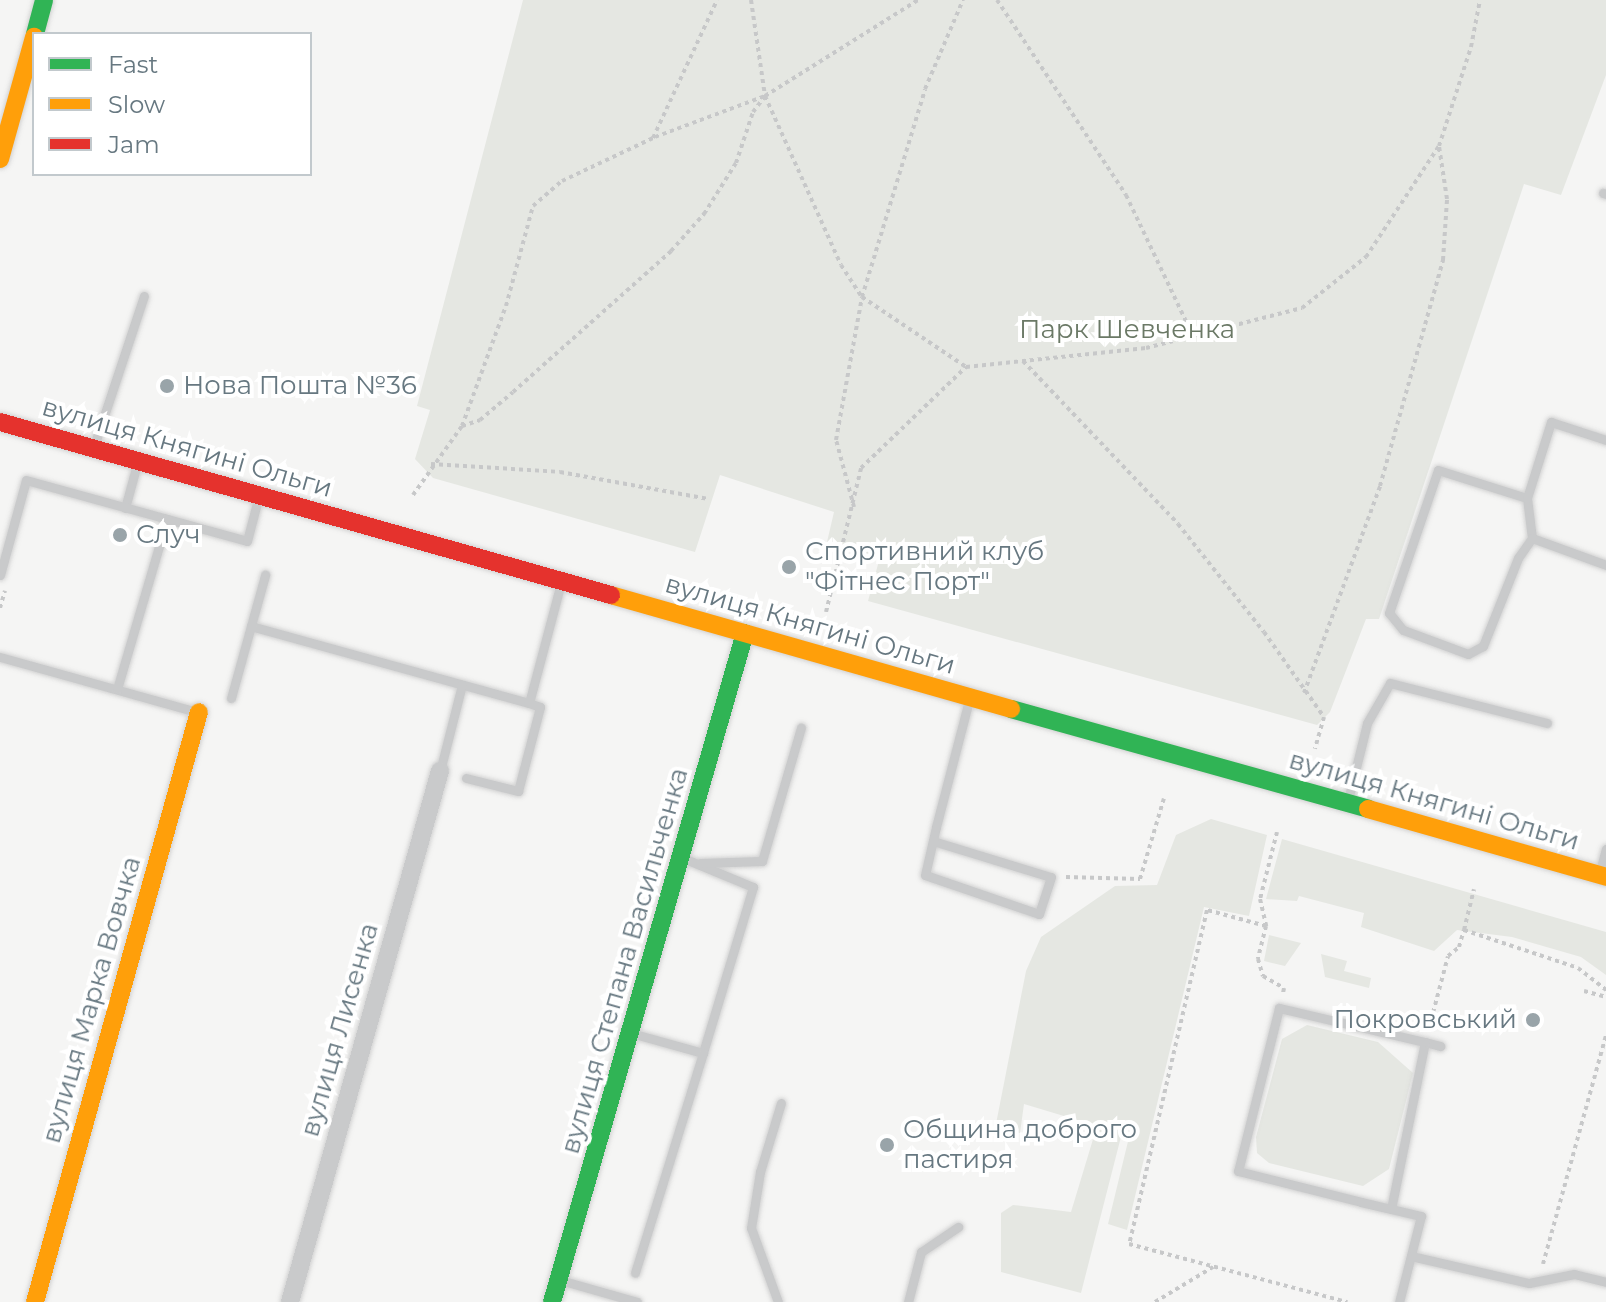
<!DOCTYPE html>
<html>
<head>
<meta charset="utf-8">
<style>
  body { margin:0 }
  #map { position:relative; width:1606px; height:1302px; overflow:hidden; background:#f5f5f4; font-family:Montserrat,sans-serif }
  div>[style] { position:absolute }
  .green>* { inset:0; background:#e5e7e2 }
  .path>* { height:4px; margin-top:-2px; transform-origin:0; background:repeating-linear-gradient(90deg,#c7c8c9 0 4px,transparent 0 8px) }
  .roads { filter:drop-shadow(0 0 2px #d2d2d2) drop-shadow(0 0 2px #d2d2d2) }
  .lane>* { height:9px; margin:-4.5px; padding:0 4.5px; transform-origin:4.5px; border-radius:4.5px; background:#c9cacb }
  .street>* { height:18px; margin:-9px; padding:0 9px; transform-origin:9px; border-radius:9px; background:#c9cacb }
  .fast>* { height:18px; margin:-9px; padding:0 9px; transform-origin:9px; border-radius:9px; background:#30b455 }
  .slow>* { height:18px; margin:-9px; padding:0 9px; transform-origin:9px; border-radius:9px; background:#ff9f0a }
  .jam>* { height:18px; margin:-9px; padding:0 9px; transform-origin:9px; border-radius:9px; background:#e5322d }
  .dots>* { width:22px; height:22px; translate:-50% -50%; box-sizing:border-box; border:4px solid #fff; border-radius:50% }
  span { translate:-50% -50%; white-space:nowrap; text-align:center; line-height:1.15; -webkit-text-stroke:8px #fff; paint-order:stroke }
  .park-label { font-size:26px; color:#6b7966 }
  .poi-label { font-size:26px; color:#677881 }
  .left { translate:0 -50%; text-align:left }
  .right { translate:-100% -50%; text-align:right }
  .street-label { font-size:26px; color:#677881 }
  .legend { position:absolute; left:32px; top:32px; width:280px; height:144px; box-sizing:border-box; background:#fff; border:2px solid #c2c9cd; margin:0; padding:10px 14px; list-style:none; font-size:24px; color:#677881 }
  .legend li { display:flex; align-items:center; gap:16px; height:40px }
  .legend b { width:40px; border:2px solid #c2c9cd }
</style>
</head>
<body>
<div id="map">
  <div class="green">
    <div style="clip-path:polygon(523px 0,1606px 0,1606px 75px,1561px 195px,1524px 184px,1379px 619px,1366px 619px,1330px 712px,1317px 725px,868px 601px,880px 557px,827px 542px,834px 512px,720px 475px,695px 552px,433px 478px,415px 459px,430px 410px,417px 406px)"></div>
    <div style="clip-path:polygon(1211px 819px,1267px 835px,1249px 916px,1204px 907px,1127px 1230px,1108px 1224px,1131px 1129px,1124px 1125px,1081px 1293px,1001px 1272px,1001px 1213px,1013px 1205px,1071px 1212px,1097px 1126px,1024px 1104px,1020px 1133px,995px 1129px,1026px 971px,1041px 937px,1115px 886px,1157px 885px,1176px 835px)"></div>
    <div style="clip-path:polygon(1282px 839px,1606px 932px,1606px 975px,1581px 957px,1512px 937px,1457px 930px,1434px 951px,1361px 927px,1364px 913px,1299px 896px,1297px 901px,1266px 899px)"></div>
    <div style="clip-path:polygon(1269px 935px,1301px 943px,1285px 966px,1264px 961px)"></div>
    <div style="clip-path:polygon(1321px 954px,1347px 961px,1344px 971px,1371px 978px,1369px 988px,1325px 977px)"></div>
    <div style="clip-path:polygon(1307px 1025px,1378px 1042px,1413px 1073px,1389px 1169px,1363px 1186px,1269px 1163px,1257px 1153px,1256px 1137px,1282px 1039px)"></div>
  </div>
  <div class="path">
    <div style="left:751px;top:0;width:97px;rotate:81.7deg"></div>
    <div style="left:765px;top:96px;width:185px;rotate:65.8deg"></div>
    <div style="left:841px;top:265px;width:38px;rotate:57deg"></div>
    <div style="left:862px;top:297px;width:125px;rotate:33.9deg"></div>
    <div style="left:966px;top:367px;width:181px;rotate:-6deg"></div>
    <div style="left:1146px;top:348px;width:161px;rotate:-14.4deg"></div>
    <div style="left:1302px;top:308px;width:82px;rotate:-38.6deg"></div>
    <div style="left:1366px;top:257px;width:133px;rotate:-56.7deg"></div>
    <div style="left:1439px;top:146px;width:104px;rotate:-72.1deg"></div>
    <div style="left:1471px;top:47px;width:48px;rotate:-79.2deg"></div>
    <div style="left:997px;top:0;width:234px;rotate:56.5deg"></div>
    <div style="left:1126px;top:195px;width:156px;rotate:64.6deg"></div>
    <div style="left:655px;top:137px;width:117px;rotate:-20.4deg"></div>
    <div style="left:765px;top:96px;width:181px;rotate:-32.1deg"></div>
    <div style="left:1023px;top:361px;width:225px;rotate:46.4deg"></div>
    <div style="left:1178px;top:524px;width:138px;rotate:51.5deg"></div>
    <div style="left:1264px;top:632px;width:104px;rotate:54.8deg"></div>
    <div style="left:1324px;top:717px;width:33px;rotate:106deg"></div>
    <div style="left:462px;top:426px;width:19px;rotate:-18deg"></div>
    <div style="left:480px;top:420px;width:43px;rotate:-40.3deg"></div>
    <div style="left:513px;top:392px;width:212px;rotate:-41.7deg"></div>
    <div style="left:671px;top:251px;width:50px;rotate:-48.3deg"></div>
    <div style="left:704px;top:214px;width:60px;rotate:-57.9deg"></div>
    <div style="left:736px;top:163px;width:54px;rotate:-71.6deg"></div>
    <div style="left:753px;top:112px;width:20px;rotate:-53deg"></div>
    <div style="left:431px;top:464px;width:129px;rotate:3.5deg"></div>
    <div style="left:560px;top:472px;width:151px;rotate:10.3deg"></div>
    <div style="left:413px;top:495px;width:85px;rotate:-54.6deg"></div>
    <div style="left:462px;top:426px;width:128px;rotate:-69.9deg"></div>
    <div style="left:506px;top:306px;width:104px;rotate:-74.9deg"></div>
    <div style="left:533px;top:206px;width:38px;rotate:-41deg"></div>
    <div style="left:562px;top:181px;width:101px;rotate:-25.3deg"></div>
    <div style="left:653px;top:138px;width:152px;rotate:-65.1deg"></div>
    <div style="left:854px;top:507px;width:69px;rotate:-105deg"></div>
    <div style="left:836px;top:440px;width:145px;rotate:-79.7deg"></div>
    <div style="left:862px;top:297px;width:217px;rotate:-73.1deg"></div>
    <div style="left:925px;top:89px;width:97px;rotate:-66.9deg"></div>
    <div style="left:0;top:608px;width:18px;rotate:-74deg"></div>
    <div style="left:826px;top:612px;width:148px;rotate:-76.3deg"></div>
    <div style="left:861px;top:468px;width:146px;rotate:-43.9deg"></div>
    <div style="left:1304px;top:693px;width:221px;rotate:-69.8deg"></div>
    <div style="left:1380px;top:486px;width:235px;rotate:-74.4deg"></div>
    <div style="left:1443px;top:260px;width:61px;rotate:-86.2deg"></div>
    <div style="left:1447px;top:199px;width:54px;rotate:-98.6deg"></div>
    <div style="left:1277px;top:832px;width:69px;rotate:104.2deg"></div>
    <div style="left:1260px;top:899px;width:28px;rotate:77deg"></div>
    <div style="left:1266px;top:926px;width:34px;rotate:104deg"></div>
    <div style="left:1258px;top:959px;width:18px;rotate:74deg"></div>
    <div style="left:1263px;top:976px;width:24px;rotate:30deg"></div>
    <div style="left:1284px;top:988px;width:5px;rotate:101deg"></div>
    <div style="left:1066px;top:877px;width:74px;rotate:1.5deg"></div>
    <div style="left:1140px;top:879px;width:84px;rotate:-73.5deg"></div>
    <div style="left:1266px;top:926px;width:61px;rotate:-164.8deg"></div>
    <div style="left:1207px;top:910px;width:343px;rotate:103.1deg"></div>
    <div style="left:1129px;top:1244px;width:226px;rotate:14.9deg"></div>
    <div style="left:1464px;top:930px;width:42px;rotate:-76.3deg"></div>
    <div style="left:1584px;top:991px;width:23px;rotate:15deg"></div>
    <div style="left:1429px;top:1028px;width:74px;rotate:-75.2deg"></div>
    <div style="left:1448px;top:956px;width:14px;rotate:-39deg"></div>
    <div style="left:1459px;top:947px;width:18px;rotate:-74deg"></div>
    <div style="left:1464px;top:930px;width:120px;rotate:18.4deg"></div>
    <div style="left:1578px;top:968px;width:36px;rotate:38deg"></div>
    <div style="left:1543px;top:1264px;width:238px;rotate:-74.6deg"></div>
    <div style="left:1155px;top:1302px;width:68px;rotate:-31.1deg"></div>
  </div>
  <div class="roads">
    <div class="lane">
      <div style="left:1603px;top:193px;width:3px;rotate:18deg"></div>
      <div style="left:94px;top:446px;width:158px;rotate:-71.6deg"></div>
      <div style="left:1438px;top:470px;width:93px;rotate:17.5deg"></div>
      <div style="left:1527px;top:498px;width:40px;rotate:82.9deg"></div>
      <div style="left:1532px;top:538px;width:24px;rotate:125deg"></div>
      <div style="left:1518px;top:558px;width:95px;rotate:111.7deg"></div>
      <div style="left:1483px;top:646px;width:17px;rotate:152deg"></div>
      <div style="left:1468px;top:654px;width:69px;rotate:-159.7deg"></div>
      <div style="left:1403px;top:630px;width:22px;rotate:-129deg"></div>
      <div style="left:1389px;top:613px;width:151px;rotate:-71.1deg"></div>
      <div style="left:1527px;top:498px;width:80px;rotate:-72.5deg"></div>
      <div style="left:1551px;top:422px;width:58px;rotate:18.1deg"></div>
      <div style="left:125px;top:508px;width:46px;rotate:-74.7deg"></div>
      <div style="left:1532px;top:538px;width:79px;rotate:20deg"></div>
      <div style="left:0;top:575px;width:98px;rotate:-74.7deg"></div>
      <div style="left:26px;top:480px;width:229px;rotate:15.4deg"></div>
      <div style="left:247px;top:541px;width:43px;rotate:-75.3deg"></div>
      <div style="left:251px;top:626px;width:288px;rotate:15.5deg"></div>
      <div style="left:529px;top:703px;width:124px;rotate:-75.1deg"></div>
      <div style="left:0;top:657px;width:205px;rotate:15.6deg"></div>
      <div style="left:117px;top:689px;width:177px;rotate:-73.6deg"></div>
      <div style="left:231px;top:698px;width:128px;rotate:-74.5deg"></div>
      <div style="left:440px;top:771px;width:89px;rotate:-75.7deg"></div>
      <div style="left:466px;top:778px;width:54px;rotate:14deg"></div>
      <div style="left:518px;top:791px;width:87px;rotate:-75.3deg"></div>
      <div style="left:540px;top:707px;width:12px;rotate:-160deg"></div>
      <div style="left:1348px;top:800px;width:79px;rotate:-76.1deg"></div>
      <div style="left:1367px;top:723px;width:46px;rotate:-60.1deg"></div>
      <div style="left:1390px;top:683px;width:162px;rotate:14.3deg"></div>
      <div style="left:933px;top:841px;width:123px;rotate:17deg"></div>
      <div style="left:1051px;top:877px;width:39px;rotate:108deg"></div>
      <div style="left:1039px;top:914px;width:120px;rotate:-161.1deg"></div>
      <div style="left:925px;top:875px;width:49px;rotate:-77.1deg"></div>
      <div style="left:936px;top:827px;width:131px;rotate:-75.4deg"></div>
      <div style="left:683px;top:858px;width:76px;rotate:22.5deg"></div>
      <div style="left:753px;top:887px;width:173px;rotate:106.8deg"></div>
      <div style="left:700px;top:863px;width:62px;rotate:-1.8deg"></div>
      <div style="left:762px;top:861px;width:139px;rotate:-73.7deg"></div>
      <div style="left:1600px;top:871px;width:23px;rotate:-75deg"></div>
      <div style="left:631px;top:1033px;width:75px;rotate:15.5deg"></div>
      <div style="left:703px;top:1053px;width:230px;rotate:107.2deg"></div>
      <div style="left:1425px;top:1042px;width:16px;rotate:15deg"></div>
      <div style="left:1391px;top:1209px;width:170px;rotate:-78.5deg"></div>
      <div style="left:1425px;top:1042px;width:150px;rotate:-166.9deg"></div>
      <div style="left:1279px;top:1008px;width:168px;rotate:104.1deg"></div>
      <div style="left:1238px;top:1171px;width:127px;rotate:14.1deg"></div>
      <div style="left:1361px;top:1202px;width:62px;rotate:13.1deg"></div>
      <div style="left:1421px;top:1216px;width:89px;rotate:104.3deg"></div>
      <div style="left:1411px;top:1256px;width:121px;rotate:12.9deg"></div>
      <div style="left:1529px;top:1283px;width:46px;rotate:-11.3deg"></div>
      <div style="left:1574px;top:1274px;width:33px;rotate:14deg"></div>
      <div style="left:560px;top:1280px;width:80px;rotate:15.9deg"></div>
      <div style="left:778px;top:1302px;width:79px;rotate:-110deg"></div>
      <div style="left:751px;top:1228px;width:57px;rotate:-80.9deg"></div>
      <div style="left:760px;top:1172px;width:72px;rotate:-73.1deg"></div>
      <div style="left:908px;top:1302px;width:52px;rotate:-75.4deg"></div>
      <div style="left:921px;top:1252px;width:45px;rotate:-34deg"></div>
    </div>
    <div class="street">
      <div style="left:290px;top:1302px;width:552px;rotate:-74.23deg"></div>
    </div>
    <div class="fast">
      <div style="left:35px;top:34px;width:35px;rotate:-75deg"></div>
      <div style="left:1011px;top:709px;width:371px;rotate:15.6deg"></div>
      <div style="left:552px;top:1302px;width:696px;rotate:-73.91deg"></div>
    </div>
    <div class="slow">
      <div style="left:0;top:159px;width:127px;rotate:-74.4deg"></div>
      <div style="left:611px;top:595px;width:416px;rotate:15.9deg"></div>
      <div style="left:1368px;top:809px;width:248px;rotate:15.9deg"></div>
      <div style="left:35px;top:1302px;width:612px;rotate:-74.47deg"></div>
    </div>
    <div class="jam">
      <div style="left:0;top:422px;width:635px;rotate:15.81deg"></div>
    </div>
  </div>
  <div class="dots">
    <div style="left:167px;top:386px;background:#99a4a9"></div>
    <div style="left:120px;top:535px;background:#99a4a9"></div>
    <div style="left:789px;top:567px;background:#99a4a9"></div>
    <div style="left:1533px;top:1020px;background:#99a4a9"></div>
    <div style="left:887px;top:1145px;background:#99a4a9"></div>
  </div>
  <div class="park-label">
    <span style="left:1127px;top:330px">Парк Шевченка</span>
  </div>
  <div class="poi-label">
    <span class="left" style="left:183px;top:386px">Нова Пошта №36</span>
    <span class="left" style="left:136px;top:535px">Случ</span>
    <span class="left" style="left:805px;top:567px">Спортивний клуб<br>"Фітнес Порт"</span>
    <span class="right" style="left:1517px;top:1020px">Покровський</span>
    <span class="left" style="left:903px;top:1145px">Община доброго<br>пастиря</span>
  </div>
  <div class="street-label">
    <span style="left:187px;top:448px;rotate:16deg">вулиця Княгині Ольги</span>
    <span style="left:810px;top:625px;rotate:16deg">вулиця Княгині Ольги</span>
    <span style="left:1434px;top:801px;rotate:16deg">вулиця Княгині Ольги</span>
    <span style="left:625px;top:961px;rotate:-74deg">вулиця Степана Васильченка</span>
    <span style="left:92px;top:1000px;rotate:-74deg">вулиця Марка Вовчка</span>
    <span style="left:340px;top:1030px;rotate:-74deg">вулиця Лисенка</span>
  </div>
  <ul class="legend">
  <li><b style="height:10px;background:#30b455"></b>Fast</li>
  <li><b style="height:10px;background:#ff9f0a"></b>Slow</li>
  <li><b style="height:10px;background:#e5322d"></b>Jam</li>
  </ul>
</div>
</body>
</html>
